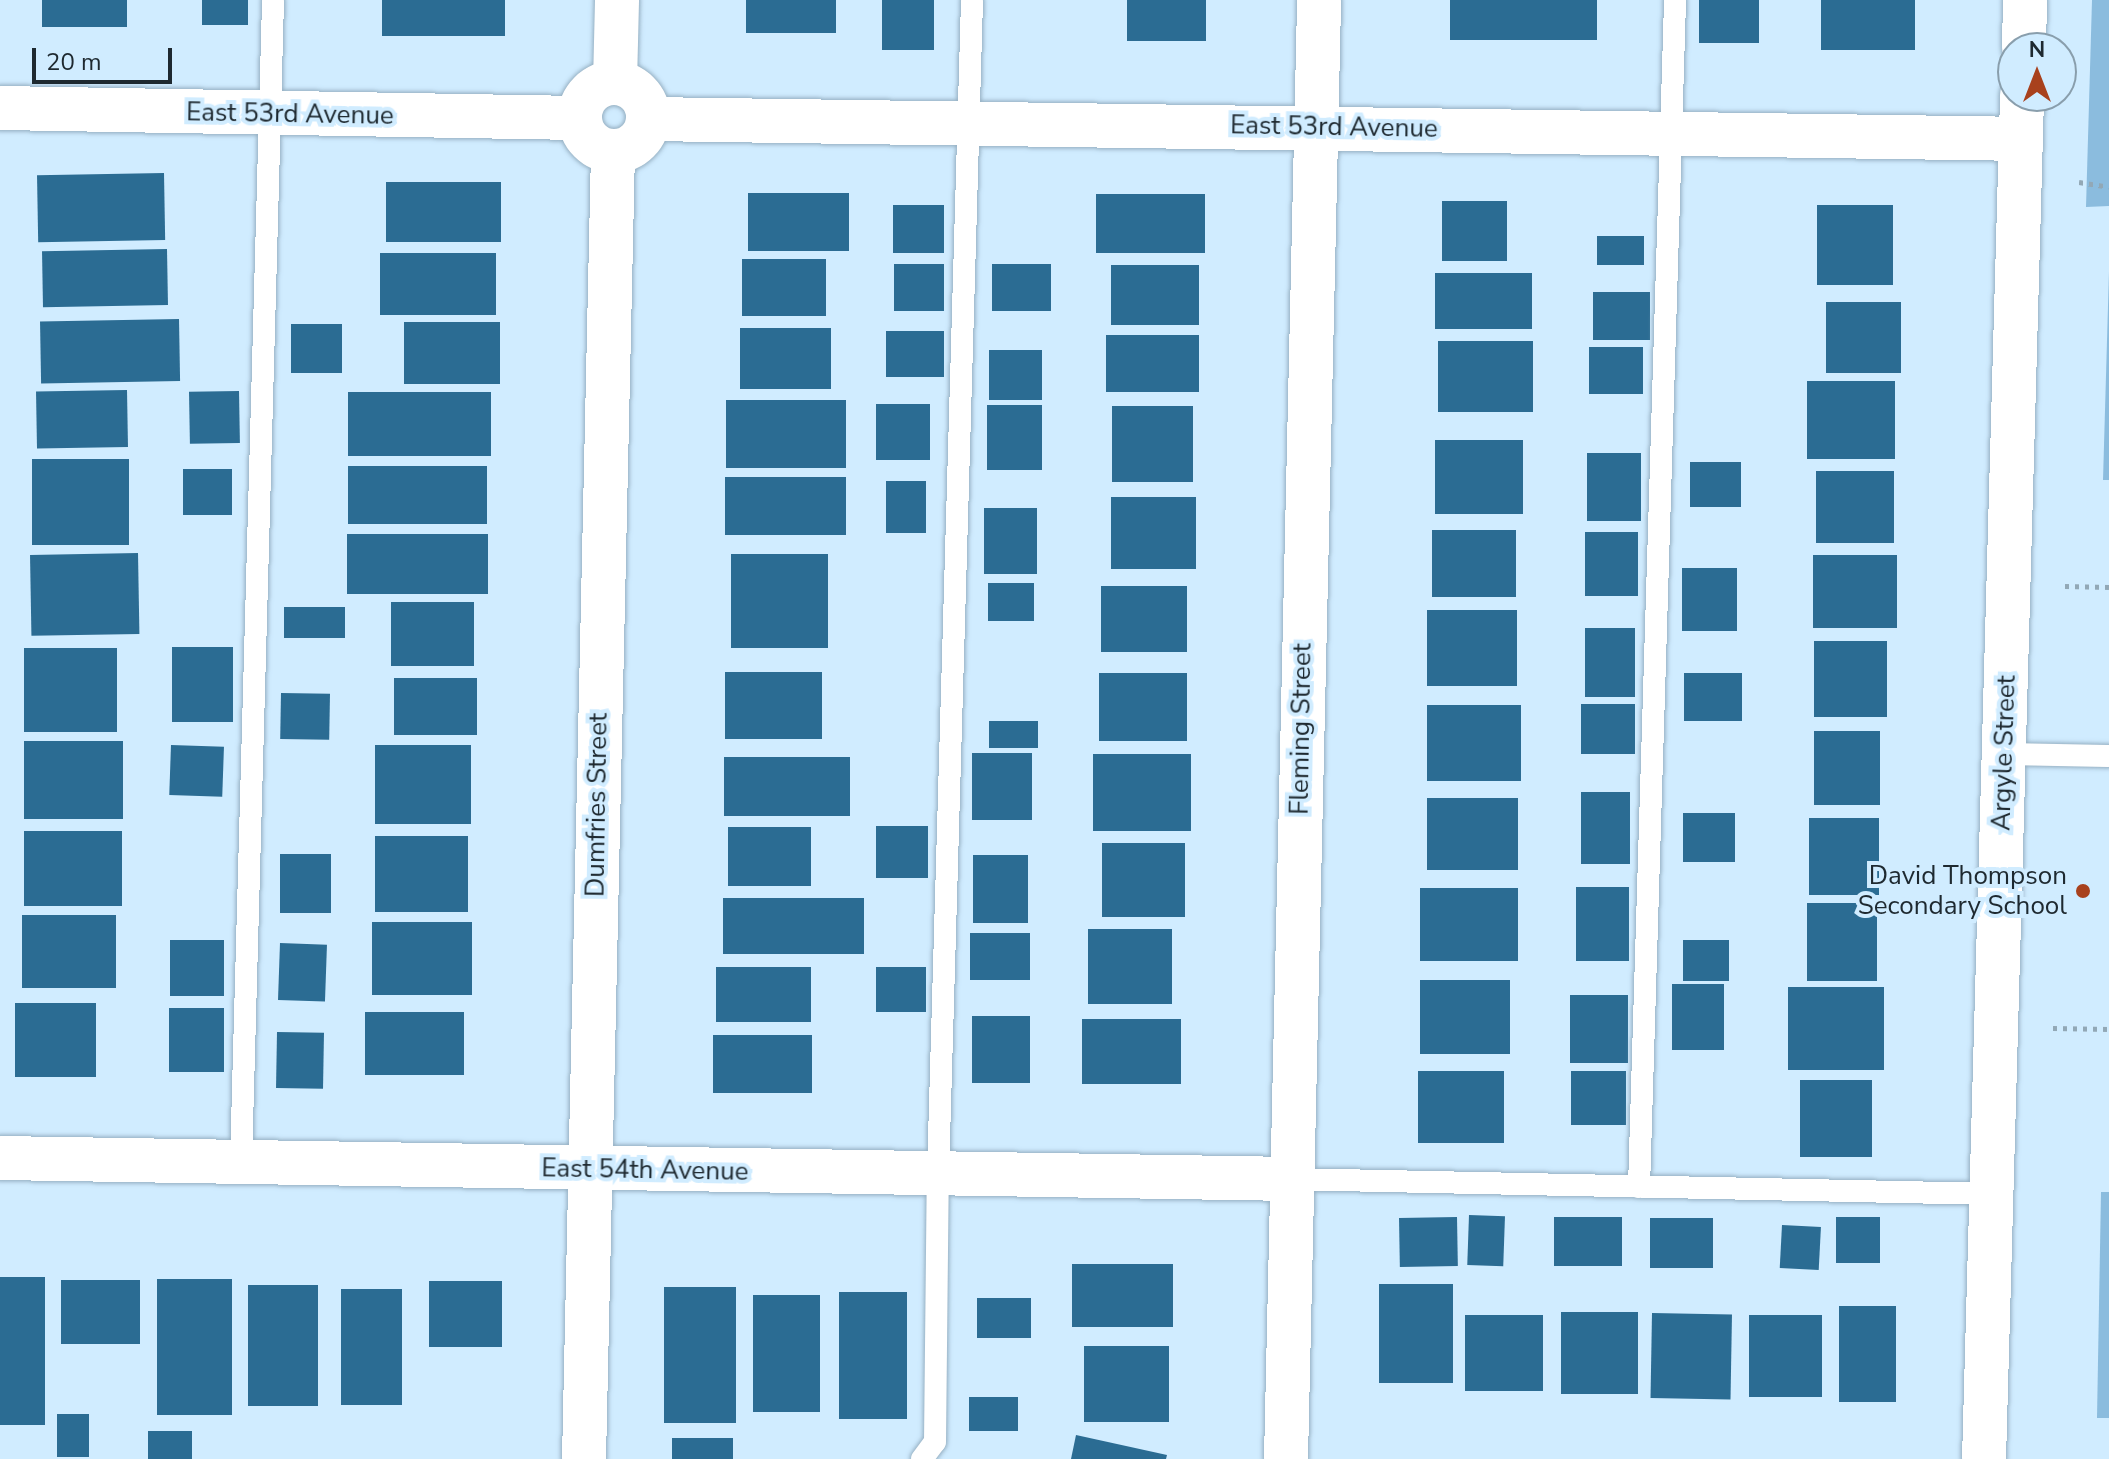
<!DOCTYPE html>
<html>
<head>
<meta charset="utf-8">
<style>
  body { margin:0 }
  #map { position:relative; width:2109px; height:1459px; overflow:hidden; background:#d0ecff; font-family:"Nunito Sans",sans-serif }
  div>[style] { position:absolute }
  .green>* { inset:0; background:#8bbcde }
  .building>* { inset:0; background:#2b6c93; transform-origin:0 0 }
  .path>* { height:5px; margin-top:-2.5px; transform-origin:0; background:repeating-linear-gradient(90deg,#92a8b6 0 4px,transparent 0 10px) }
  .roads { filter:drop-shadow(0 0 2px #96b0c3) drop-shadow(0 0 2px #96b0c3) }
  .service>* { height:22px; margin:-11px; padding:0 11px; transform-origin:11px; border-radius:11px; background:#fff }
  .minor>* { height:44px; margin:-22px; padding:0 22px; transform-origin:22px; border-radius:22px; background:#fff }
  .minor>.ring { margin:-22px; padding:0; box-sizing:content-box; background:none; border:44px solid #fff; border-radius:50% }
  .dots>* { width:22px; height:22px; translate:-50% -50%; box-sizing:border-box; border:4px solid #d0ecff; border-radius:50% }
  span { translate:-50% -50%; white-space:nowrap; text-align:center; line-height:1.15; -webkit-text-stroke:8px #d0ecff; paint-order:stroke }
  .street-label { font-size:26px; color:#1e2930 }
  .poi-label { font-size:26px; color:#1e2930 }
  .right { translate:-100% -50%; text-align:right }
  .north { position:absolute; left:1997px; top:32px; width:80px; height:80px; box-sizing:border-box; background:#d0ecff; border:2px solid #899eac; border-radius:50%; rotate:0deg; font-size:22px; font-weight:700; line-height:32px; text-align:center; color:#1e2930 }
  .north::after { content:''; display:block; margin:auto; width:28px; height:36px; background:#a8411d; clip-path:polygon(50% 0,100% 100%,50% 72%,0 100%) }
  .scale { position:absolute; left:32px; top:48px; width:140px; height:36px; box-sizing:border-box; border:4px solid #1e2930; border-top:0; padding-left:10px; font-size:24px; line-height:28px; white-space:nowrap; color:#1e2930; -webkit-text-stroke:6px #d0ecff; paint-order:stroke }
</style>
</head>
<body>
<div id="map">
  <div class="green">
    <div style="clip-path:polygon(2092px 0,2109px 0,2109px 206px,2086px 207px)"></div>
    <div style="clip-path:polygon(2109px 271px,2109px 480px,2103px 480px)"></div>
    <div style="clip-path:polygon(2101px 1192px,2109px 1192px,2109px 1418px,2097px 1418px)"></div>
  </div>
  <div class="building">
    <div style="left:42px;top:0;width:85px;height:27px"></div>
    <div style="left:202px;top:0;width:46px;height:25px"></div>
    <div style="left:382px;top:0;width:123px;height:36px"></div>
    <div style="left:746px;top:0;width:90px;height:33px"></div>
    <div style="left:882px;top:0;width:52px;height:50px"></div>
    <div style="left:1127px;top:0;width:79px;height:41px"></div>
    <div style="left:1450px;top:0;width:147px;height:40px"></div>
    <div style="left:1699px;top:0;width:60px;height:43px"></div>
    <div style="left:1821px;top:0;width:94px;height:50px"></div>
    <div style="left:164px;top:173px;width:67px;height:127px;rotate:89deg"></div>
    <div style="left:386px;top:182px;width:115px;height:60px"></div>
    <div style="left:748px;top:193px;width:101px;height:58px"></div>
    <div style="left:1096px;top:194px;width:109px;height:59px"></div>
    <div style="left:1442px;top:201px;width:65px;height:60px"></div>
    <div style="left:893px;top:205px;width:51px;height:48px"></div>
    <div style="left:1817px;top:205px;width:76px;height:80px"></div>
    <div style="left:1597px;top:236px;width:47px;height:29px"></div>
    <div style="left:167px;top:249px;width:56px;height:125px;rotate:89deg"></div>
    <div style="left:380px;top:253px;width:116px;height:62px"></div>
    <div style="left:742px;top:259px;width:84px;height:57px"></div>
    <div style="left:894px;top:264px;width:50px;height:47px"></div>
    <div style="left:992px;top:264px;width:59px;height:47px"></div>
    <div style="left:1111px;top:265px;width:88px;height:60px"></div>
    <div style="left:1435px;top:273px;width:97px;height:56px"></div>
    <div style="left:1593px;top:292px;width:57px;height:48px"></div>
    <div style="left:1826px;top:302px;width:75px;height:71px"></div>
    <div style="left:179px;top:319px;width:62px;height:139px;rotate:89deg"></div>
    <div style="left:404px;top:322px;width:96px;height:62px"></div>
    <div style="left:291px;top:324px;width:51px;height:49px"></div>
    <div style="left:740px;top:328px;width:91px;height:61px"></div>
    <div style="left:886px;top:331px;width:58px;height:46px"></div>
    <div style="left:1106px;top:335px;width:93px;height:57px"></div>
    <div style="left:1438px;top:341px;width:95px;height:71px"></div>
    <div style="left:1589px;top:347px;width:54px;height:47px"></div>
    <div style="left:989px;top:350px;width:53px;height:50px"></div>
    <div style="left:1807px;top:381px;width:88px;height:78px"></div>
    <div style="left:127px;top:390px;width:57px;height:91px;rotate:89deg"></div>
    <div style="left:239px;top:391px;width:52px;height:50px;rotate:89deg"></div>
    <div style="left:348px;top:392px;width:143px;height:64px"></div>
    <div style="left:726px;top:400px;width:120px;height:68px"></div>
    <div style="left:876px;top:404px;width:54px;height:56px"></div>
    <div style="left:987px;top:405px;width:55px;height:65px"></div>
    <div style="left:1112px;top:406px;width:81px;height:76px"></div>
    <div style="left:1435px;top:440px;width:88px;height:74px"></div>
    <div style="left:1587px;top:453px;width:54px;height:68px"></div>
    <div style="left:129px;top:459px;width:86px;height:97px;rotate:90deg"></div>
    <div style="left:1690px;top:462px;width:51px;height:45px"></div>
    <div style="left:348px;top:466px;width:139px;height:58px"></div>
    <div style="left:183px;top:469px;width:49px;height:46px"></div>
    <div style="left:1816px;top:471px;width:78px;height:72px"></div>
    <div style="left:725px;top:477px;width:121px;height:58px"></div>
    <div style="left:886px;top:481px;width:40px;height:52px"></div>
    <div style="left:1111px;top:497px;width:85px;height:72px"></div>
    <div style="left:984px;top:508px;width:53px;height:66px"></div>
    <div style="left:1432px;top:530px;width:84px;height:67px"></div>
    <div style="left:1585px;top:532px;width:53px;height:64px"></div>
    <div style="left:347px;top:534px;width:141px;height:60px"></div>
    <div style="left:138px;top:553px;width:81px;height:108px;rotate:89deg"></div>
    <div style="left:731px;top:554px;width:97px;height:94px"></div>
    <div style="left:1813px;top:555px;width:84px;height:73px"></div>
    <div style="left:1682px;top:568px;width:55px;height:63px"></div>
    <div style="left:988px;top:583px;width:46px;height:38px"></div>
    <div style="left:1101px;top:586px;width:86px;height:66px"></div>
    <div style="left:391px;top:602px;width:83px;height:64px"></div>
    <div style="left:284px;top:607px;width:61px;height:31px"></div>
    <div style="left:1427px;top:610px;width:90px;height:76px"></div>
    <div style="left:1585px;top:628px;width:50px;height:69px"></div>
    <div style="left:1814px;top:641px;width:73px;height:76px"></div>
    <div style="left:172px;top:647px;width:61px;height:75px"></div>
    <div style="left:24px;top:648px;width:93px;height:84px"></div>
    <div style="left:725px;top:672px;width:97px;height:67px"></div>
    <div style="left:1099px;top:673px;width:88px;height:68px"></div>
    <div style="left:1684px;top:673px;width:58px;height:48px"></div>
    <div style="left:394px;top:678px;width:83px;height:57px"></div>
    <div style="left:281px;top:693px;width:49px;height:46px;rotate:1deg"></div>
    <div style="left:1581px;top:704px;width:54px;height:50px"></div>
    <div style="left:1427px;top:705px;width:94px;height:76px"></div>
    <div style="left:989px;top:721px;width:49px;height:27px"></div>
    <div style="left:1814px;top:731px;width:66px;height:74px"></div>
    <div style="left:24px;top:741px;width:99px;height:78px"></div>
    <div style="left:171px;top:745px;width:53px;height:50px;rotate:2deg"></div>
    <div style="left:375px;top:745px;width:96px;height:79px"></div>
    <div style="left:972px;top:753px;width:60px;height:67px"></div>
    <div style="left:1093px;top:754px;width:98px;height:77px"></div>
    <div style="left:724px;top:757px;width:126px;height:59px"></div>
    <div style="left:1581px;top:792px;width:49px;height:72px"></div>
    <div style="left:1427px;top:798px;width:91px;height:72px"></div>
    <div style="left:1683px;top:813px;width:52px;height:49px"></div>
    <div style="left:1809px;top:818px;width:70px;height:77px"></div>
    <div style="left:876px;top:826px;width:52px;height:52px"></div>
    <div style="left:728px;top:827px;width:83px;height:59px"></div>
    <div style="left:24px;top:831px;width:98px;height:75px"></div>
    <div style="left:375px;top:836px;width:93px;height:76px"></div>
    <div style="left:1102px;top:843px;width:83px;height:74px"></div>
    <div style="left:280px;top:854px;width:51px;height:59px"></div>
    <div style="left:973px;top:855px;width:55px;height:68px"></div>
    <div style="left:1576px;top:887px;width:53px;height:74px"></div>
    <div style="left:1420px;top:888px;width:98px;height:73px"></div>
    <div style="left:723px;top:898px;width:141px;height:56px"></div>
    <div style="left:1807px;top:903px;width:70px;height:78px"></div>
    <div style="left:22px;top:915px;width:94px;height:73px"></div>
    <div style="left:372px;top:922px;width:100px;height:73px"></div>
    <div style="left:1088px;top:929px;width:84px;height:75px"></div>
    <div style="left:970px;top:933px;width:60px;height:47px"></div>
    <div style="left:170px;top:940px;width:54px;height:56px"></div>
    <div style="left:1683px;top:940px;width:46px;height:41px"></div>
    <div style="left:280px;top:943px;width:47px;height:57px;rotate:2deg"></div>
    <div style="left:716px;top:967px;width:95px;height:55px"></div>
    <div style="left:876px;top:967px;width:50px;height:45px"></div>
    <div style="left:1420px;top:980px;width:90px;height:74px"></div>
    <div style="left:1672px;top:984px;width:52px;height:66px"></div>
    <div style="left:1788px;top:987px;width:96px;height:83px"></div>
    <div style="left:1570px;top:995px;width:58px;height:68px"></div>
    <div style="left:15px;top:1003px;width:81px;height:74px"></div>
    <div style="left:169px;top:1008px;width:55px;height:64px"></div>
    <div style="left:365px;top:1012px;width:99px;height:63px"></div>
    <div style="left:972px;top:1016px;width:58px;height:67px"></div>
    <div style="left:1082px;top:1019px;width:99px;height:65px"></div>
    <div style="left:277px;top:1032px;width:47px;height:56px;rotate:1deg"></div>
    <div style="left:713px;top:1035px;width:99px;height:58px"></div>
    <div style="left:1418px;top:1071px;width:86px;height:72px"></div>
    <div style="left:1571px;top:1071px;width:55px;height:54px"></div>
    <div style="left:1800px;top:1080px;width:72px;height:77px"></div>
    <div style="left:1469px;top:1215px;width:36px;height:50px;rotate:2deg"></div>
    <div style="left:1457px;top:1217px;width:49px;height:58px;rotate:89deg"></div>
    <div style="left:1554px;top:1217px;width:68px;height:49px"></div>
    <div style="left:1836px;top:1217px;width:44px;height:46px"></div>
    <div style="left:1650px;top:1218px;width:63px;height:50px"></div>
    <div style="left:1782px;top:1225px;width:39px;height:43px;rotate:3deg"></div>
    <div style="left:1072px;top:1264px;width:101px;height:63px"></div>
    <div style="left:0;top:1277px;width:45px;height:148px"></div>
    <div style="left:157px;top:1279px;width:75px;height:136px"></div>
    <div style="left:61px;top:1280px;width:79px;height:64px"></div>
    <div style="left:429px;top:1281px;width:73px;height:66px"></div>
    <div style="left:1379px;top:1284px;width:74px;height:99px"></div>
    <div style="left:248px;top:1285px;width:70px;height:121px"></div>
    <div style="left:664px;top:1287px;width:72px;height:136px"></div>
    <div style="left:341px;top:1289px;width:61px;height:116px"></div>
    <div style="left:839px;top:1292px;width:68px;height:127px"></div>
    <div style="left:753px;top:1295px;width:67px;height:117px"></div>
    <div style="left:977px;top:1298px;width:54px;height:40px"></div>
    <div style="left:1839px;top:1306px;width:57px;height:96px"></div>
    <div style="left:1561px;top:1312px;width:77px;height:82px"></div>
    <div style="left:1652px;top:1313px;width:80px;height:85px;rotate:1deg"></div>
    <div style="left:1465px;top:1315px;width:78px;height:76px"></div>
    <div style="left:1749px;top:1315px;width:73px;height:82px"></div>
    <div style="left:1084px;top:1346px;width:85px;height:76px"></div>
    <div style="left:969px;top:1397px;width:49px;height:34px"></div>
    <div style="left:57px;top:1414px;width:32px;height:43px"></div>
    <div style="left:148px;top:1431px;width:44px;height:28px"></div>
    <div style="clip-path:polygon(1076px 1435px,1167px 1455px,1166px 1459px,1071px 1459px)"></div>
    <div style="left:672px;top:1438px;width:61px;height:21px"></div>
  </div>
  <div class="path">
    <div style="left:2079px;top:182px;width:30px;rotate:9deg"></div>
    <div style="left:2065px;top:586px;width:44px;rotate:1.3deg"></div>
    <div style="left:2053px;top:1028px;width:56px;rotate:1deg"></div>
  </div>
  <div class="roads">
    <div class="service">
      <div style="left:2005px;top:754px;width:104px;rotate:1.1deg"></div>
      <div style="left:241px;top:1162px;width:1162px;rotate:-88.42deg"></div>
      <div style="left:1289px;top:1179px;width:703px;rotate:1.22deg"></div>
      <div style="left:1639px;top:1187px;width:1188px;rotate:-88.26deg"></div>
      <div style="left:922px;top:1459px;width:21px;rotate:-53deg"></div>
      <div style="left:935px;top:1442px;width:268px;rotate:-89.4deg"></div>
      <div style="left:938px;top:1174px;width:1174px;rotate:-88.34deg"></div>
    </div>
    <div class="minor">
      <div style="left:2024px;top:48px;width:48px;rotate:-88.8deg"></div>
      <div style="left:615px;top:83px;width:83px;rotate:-88.6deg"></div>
      <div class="ring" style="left:580px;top:83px;width:24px;height:24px"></div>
      <div style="left:0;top:108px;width:579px;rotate:0.99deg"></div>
      <div style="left:648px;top:119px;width:1373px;rotate:0.83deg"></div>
      <div style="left:0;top:1158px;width:1289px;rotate:0.93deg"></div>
      <div style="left:584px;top:1459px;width:1308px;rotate:-88.73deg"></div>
      <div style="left:1286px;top:1459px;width:1459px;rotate:-88.7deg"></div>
      <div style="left:1984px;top:1459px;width:1364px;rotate:-88.4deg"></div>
    </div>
  </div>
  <div class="dots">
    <div style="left:2083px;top:891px;background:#a8411d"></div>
  </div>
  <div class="street-label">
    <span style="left:290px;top:114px;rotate:1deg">East 53rd Avenue</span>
    <span style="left:1334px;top:127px;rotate:1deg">East 53rd Avenue</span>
    <span style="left:1301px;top:729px;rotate:-89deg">Fleming Street</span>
    <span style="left:2004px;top:753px;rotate:-88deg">Argyle Street</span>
    <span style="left:597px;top:805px;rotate:-89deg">Dumfries Street</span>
    <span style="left:645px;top:1170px;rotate:1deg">East 54th Avenue</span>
  </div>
  <div class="poi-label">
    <span class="right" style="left:2067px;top:891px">David Thompson<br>Secondary School</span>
  </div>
  <div class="north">N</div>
  <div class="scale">20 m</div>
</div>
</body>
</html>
